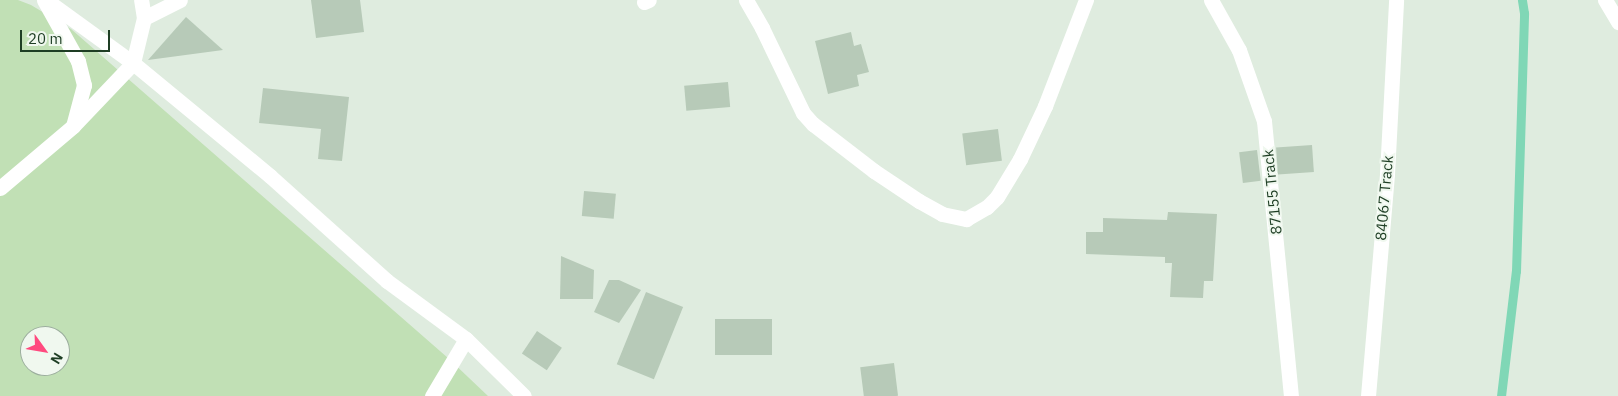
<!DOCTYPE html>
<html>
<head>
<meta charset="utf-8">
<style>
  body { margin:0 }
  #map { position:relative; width:1618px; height:396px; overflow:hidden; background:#dfecdf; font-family:"IBM Plex Sans",sans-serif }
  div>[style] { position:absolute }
  .green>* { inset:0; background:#c1e0b5 }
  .stream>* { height:9px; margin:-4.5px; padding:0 4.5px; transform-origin:4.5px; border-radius:4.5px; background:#80d7b6 }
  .building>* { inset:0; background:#b7cab8; transform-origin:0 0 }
  .minor>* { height:15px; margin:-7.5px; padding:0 7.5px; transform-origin:7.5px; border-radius:7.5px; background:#fff }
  span { translate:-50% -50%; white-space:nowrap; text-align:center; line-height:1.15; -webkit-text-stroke:4px #f0f8ef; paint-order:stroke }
  .street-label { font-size:15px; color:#1e3e24 }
  .north { position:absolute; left:20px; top:326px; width:50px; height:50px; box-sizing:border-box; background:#f0f8ef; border:1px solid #9cae9e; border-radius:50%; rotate:122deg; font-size:14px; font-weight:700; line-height:20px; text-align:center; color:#1e3e24 }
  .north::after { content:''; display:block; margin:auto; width:18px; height:22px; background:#ff4a7f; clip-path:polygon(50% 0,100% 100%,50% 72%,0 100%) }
  .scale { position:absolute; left:20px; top:30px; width:90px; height:22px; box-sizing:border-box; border:2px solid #1e3e24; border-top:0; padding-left:6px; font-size:15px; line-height:18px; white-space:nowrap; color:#1e3e24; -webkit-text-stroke:4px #f0f8ef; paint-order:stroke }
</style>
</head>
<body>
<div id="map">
  <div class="green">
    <div style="clip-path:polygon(evenodd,0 0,18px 0,31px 5px,71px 29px,448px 358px,488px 396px,0 396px,0 0,30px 336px,60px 336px,60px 366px,30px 366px,30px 336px)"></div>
  </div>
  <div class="stream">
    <div style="left:1501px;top:396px;width:126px;rotate:-83.2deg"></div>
    <div style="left:1516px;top:271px;width:258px;rotate:-88.2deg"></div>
    <div style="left:1524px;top:13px;width:13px;rotate:-99deg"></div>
  </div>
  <div class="building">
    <div style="clip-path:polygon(311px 0,360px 0,364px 32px,316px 38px)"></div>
    <div style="clip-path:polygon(186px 17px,223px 50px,148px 60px)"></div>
    <div style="clip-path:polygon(851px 32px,854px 46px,861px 44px,869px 72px,857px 75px,859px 86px,828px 94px,815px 41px)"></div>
    <div style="left:728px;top:82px;width:25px;height:44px;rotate:85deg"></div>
    <div style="clip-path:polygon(263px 88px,349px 97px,342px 161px,318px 159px,321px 129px,259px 123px)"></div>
    <div style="left:998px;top:129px;width:32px;height:36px;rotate:83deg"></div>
    <div style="left:1312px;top:145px;width:27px;height:36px;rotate:86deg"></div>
    <div style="left:1257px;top:150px;width:31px;height:18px;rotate:83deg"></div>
    <div style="left:584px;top:191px;width:32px;height:25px;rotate:5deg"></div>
    <div style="clip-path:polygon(1168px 212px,1217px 214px,1213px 281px,1204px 281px,1203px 298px,1170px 297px,1172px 263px,1165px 263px,1165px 257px,1086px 254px,1086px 232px,1103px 232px,1103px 218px,1167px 220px)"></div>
    <div style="clip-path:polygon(561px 256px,594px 270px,593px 299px,560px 299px)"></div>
    <div style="clip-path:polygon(609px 280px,619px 280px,641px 290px,619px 323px,594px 312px)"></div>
    <div style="left:646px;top:292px;width:40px;height:78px;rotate:22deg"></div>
    <div style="left:772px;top:319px;width:36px;height:57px;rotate:90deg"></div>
    <div style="left:537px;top:331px;width:30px;height:27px;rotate:34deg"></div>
    <div style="left:894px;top:363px;width:33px;height:34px;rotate:83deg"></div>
  </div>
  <div class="minor">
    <div style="left:44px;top:0;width:70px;rotate:60.9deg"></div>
    <div style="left:78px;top:61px;width:25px;rotate:76deg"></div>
    <div style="left:84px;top:85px;width:42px;rotate:105deg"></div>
    <div style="left:73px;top:126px;width:87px;rotate:-46.4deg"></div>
    <div style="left:133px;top:63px;width:46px;rotate:-76.3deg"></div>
    <div style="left:144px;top:18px;width:18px;rotate:-99deg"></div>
    <div style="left:46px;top:0;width:107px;rotate:35.9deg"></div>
    <div style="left:133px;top:63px;width:178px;rotate:39.5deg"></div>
    <div style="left:270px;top:176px;width:157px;rotate:41.9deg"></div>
    <div style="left:387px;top:281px;width:98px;rotate:36.3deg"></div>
    <div style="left:466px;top:339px;width:81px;rotate:44.5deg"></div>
    <div style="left:746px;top:0;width:32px;rotate:60deg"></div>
    <div style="left:762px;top:28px;width:94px;rotate:64.2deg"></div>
    <div style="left:803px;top:113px;width:15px;rotate:48deg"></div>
    <div style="left:813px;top:124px;width:77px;rotate:37.6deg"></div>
    <div style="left:874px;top:171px;width:54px;rotate:33.7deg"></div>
    <div style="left:919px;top:201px;width:26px;rotate:29deg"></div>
    <div style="left:942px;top:214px;width:25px;rotate:12deg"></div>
    <div style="left:966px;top:219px;width:24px;rotate:-30deg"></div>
    <div style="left:987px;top:207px;width:14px;rotate:-45deg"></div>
    <div style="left:997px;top:197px;width:44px;rotate:-58.8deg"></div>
    <div style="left:1020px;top:159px;width:59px;rotate:-64.7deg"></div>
    <div style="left:1045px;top:106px;width:114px;rotate:-68.9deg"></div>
    <div style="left:1211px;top:0;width:57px;rotate:60.8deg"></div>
    <div style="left:1239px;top:50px;width:75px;rotate:70.6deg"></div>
    <div style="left:1264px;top:121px;width:276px;rotate:84.4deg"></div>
    <div style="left:1605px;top:0;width:26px;rotate:59deg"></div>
    <div style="left:644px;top:2px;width:5px;rotate:-22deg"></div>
    <div style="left:144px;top:18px;width:40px;rotate:-26.6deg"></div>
    <div style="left:0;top:188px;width:96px;rotate:-40.3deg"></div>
    <div style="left:432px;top:396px;width:66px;rotate:-59.2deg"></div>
    <div style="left:1368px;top:396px;width:223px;rotate:-85.1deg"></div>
    <div style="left:1387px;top:174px;width:174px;rotate:-87deg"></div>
  </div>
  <div class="street-label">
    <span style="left:1272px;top:192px;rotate:-96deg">87155 Track</span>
    <span style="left:1384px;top:198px;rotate:-85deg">84067 Track</span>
  </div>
  <div class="north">N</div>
  <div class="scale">20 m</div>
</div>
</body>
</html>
